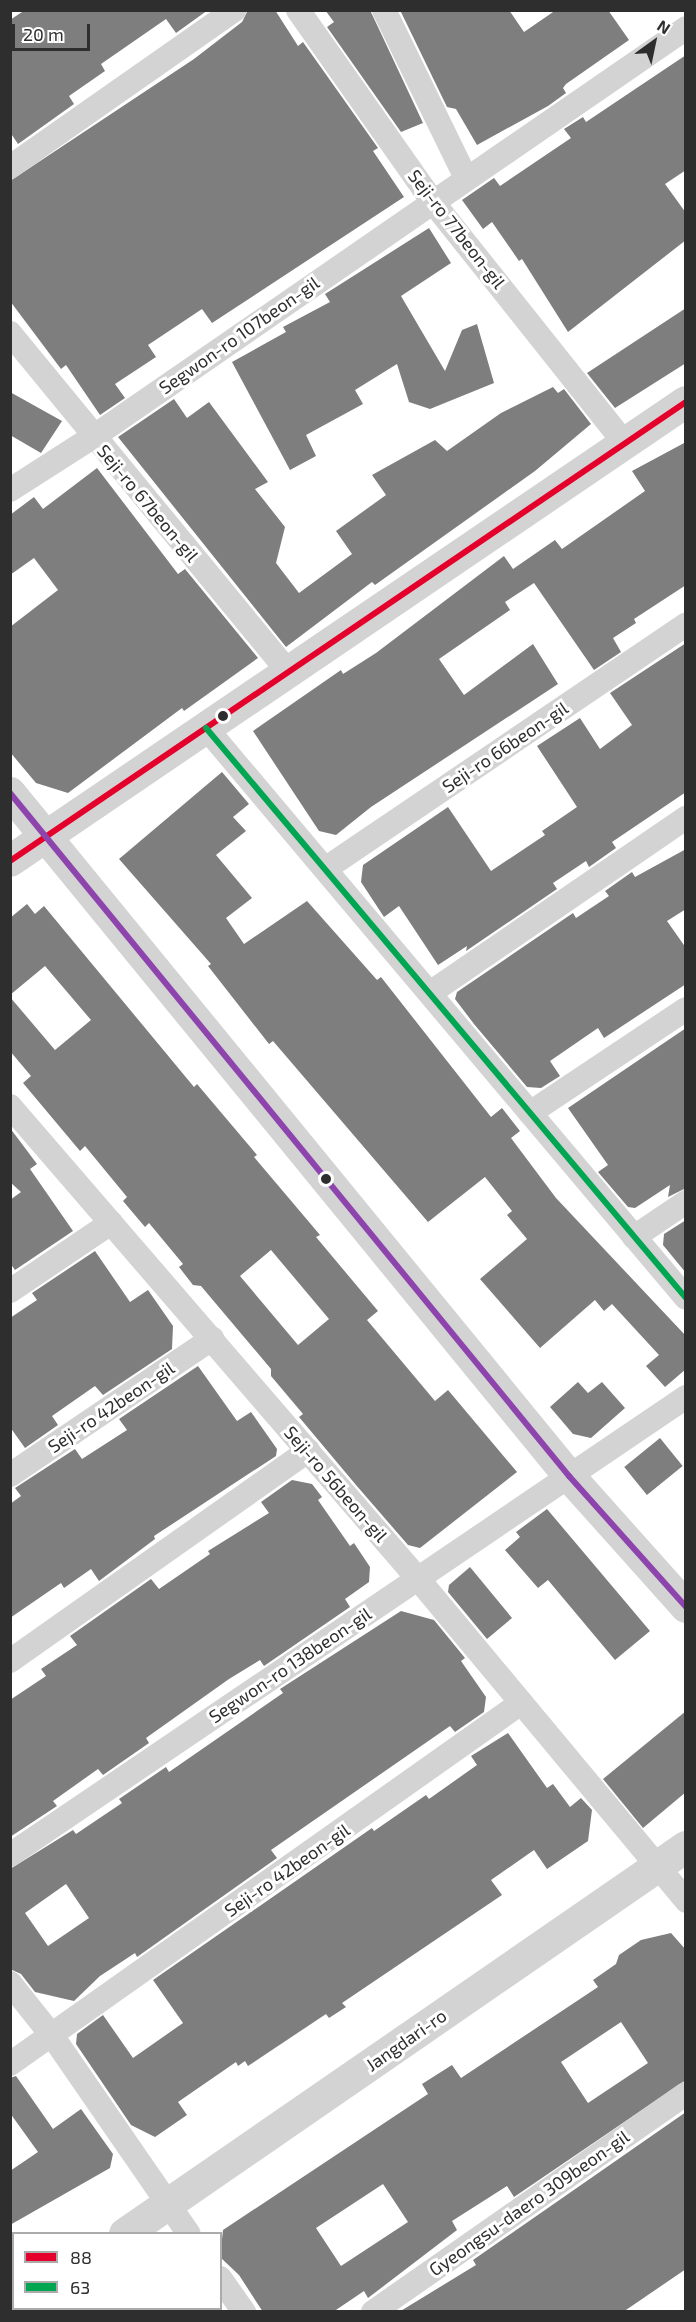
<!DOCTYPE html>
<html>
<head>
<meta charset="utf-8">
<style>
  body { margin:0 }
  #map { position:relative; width:696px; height:2322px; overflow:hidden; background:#fff; font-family:"Exo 2",sans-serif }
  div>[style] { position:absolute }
  .building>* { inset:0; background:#7e7e7e; transform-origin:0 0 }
  .minor>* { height:24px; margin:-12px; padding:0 12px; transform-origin:12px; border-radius:12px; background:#d3d3d3 }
  .tertiary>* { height:32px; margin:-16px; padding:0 16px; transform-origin:16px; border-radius:16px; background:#d3d3d3 }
  .bus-1>* { height:6px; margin:-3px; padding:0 3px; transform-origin:3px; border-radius:3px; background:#e4002b }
  .bus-2>* { height:6px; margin:-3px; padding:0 3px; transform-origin:3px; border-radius:3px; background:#00a651 }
  .bus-3>* { height:6px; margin:-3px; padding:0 3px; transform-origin:3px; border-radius:3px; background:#8e44ad }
  .dots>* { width:16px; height:16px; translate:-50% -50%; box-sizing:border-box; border:3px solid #fff; border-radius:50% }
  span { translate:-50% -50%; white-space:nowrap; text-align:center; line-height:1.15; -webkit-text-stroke:6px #fff; paint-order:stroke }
  .street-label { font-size:18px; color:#2e2e2e }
  .frame { position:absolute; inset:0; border:12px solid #2e2e2e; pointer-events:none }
  .legend { position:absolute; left:12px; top:2232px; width:210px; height:78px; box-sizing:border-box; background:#fff; border:2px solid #ababab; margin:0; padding:8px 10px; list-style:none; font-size:18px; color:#2e2e2e }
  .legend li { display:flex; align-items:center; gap:12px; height:30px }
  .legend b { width:30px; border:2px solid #ababab }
  .north { position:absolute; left:624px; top:12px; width:60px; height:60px; -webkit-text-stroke:4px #fff; paint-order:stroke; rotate:33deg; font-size:16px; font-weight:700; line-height:24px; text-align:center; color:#2e2e2e }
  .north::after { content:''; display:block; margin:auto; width:21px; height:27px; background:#2e2e2e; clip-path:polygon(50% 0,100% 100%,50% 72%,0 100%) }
  .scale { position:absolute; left:12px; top:24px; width:78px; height:27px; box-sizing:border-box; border:3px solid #2e2e2e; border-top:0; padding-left:8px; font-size:18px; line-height:21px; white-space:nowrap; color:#2e2e2e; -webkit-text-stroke:4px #fff; paint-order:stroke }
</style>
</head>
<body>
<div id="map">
  <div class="building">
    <div style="clip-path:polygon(25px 10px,208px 10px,176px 33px,166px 19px,101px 64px,105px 71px,69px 96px,74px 104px,18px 144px,10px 132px,10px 20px)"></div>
    <div style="clip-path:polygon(248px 10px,275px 10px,298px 46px,303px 42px,378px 148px,373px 151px,404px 197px,212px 323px,202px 309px,148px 345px,156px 357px,115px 384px,125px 398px,100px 415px,66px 365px,61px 369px,10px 301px,10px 181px,194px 59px,242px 22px)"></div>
    <div style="clip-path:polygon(325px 10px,370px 10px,423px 123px,401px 132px,327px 27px,334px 22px)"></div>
    <div style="clip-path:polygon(400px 10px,509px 10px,524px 32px,556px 10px,608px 10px,629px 40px,566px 84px,563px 88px,566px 93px,548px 106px,477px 145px,456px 109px,447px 107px)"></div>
    <div style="clip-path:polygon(686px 55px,686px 170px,665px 184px,686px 213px,686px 240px,568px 332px,522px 259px,519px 261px,492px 222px,483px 229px,462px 200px,494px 178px,500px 186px,571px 138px,564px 129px,583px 117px,586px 122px)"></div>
    <div style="clip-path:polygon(429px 228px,451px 263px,401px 296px,445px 371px,462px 330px,477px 324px,494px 383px,430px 409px,409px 402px,397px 364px,355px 390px,363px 404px,306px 435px,316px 456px,290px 470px,232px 362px,286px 332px,283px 327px,330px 302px,325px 294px)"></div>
    <div style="clip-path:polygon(686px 308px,686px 363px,615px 408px,587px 373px)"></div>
    <div style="clip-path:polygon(553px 387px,558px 393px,564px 389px,591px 424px,535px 471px,375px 585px,372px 582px,286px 647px,118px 437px,174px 399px,187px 418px,209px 402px,268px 482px,255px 489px,285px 527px,276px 563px,299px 593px,352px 554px,336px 531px,386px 495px,372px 475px,435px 440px,447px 451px,501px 413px)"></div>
    <div style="clip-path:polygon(10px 392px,62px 421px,41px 453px,10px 435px)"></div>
    <div style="clip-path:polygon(686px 442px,686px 585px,634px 619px,636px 623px,613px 638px,621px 652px,594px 670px,534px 583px,505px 602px,510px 610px,439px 659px,464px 695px,533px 644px,558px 684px,371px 807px,336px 835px,319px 831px,253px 731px,341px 670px,343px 674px,376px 653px,504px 556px,513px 569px,555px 540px,562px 549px,645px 491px,632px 471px)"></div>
    <div style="clip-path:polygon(97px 468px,178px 574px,185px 569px,258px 658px,184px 711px,182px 708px,68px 793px,36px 783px,10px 752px,10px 627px,58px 590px,34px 558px,10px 575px,10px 515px,34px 497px,43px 509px)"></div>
    <div style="clip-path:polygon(686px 643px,686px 792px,612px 842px,616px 848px,589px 867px,586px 861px,553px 883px,557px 889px,466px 951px,467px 946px,438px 965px,399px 906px,384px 917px,361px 882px,363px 865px,448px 807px,491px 871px,545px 835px,542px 831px,577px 807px,537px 746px,580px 718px,600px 749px,632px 725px,610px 693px)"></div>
    <div style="clip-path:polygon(222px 772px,249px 804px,233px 817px,246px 831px,216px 855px,252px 898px,226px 918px,244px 944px,307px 901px,377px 980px,381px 977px,491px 1117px,502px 1108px,520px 1131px,511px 1138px,556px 1198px,686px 1336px,686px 1369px,665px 1387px,646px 1366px,659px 1355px,612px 1304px,604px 1311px,595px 1300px,540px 1348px,480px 1279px,527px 1239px,507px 1215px,512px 1211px,485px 1177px,428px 1222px,273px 1041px,269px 1044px,208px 966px,211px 964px,119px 859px)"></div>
    <div style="clip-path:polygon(686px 849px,686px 909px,667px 921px,686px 948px,686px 984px,604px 1038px,598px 1028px,550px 1061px,560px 1076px,541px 1088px,527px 1087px,474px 1024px,455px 999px,457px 992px,573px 913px,576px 918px,609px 896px,605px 891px,632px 872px,635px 877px)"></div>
    <div style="clip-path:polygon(evenodd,27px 904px,35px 914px,44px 906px,194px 1087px,197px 1084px,257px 1155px,254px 1157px,320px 1235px,316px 1237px,378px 1311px,367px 1320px,435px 1401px,448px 1390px,517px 1472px,420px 1548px,408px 1545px,356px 1485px,299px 1417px,303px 1414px,271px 1376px,271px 1369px,201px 1286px,193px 1285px,179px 1267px,183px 1264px,149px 1223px,145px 1227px,123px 1201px,127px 1197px,85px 1146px,80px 1151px,23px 1083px,31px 1076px,10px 1051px,10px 997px,55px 1050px,91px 1020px,45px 966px,10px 995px,10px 918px,27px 904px,271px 1250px,329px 1319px,298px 1345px,240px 1276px,271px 1250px)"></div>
    <div style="clip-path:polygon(686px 1028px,686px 1188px,668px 1197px,670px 1185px,635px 1208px,628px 1207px,598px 1172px,608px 1165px,568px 1108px)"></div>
    <div style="clip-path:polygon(10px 1128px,37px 1164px,30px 1169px,73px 1231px,15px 1270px,10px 1263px,10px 1200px,21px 1192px,10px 1182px)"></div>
    <div style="clip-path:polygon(686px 1220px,686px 1273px,663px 1245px,664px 1234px)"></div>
    <div style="clip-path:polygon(95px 1251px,130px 1302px,148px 1290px,173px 1326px,172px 1349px,103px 1395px,95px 1386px,52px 1416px,58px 1425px,25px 1448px,10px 1427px,10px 1318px,37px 1300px,32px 1293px)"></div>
    <div style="clip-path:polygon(198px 1366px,237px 1421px,251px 1412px,277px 1449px,276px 1456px,154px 1536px,155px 1539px,99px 1581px,91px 1569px,64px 1588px,61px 1583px,10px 1618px,10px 1504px,21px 1496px,15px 1488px,75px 1449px,82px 1459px,127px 1430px,119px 1419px)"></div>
    <div style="clip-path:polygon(578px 1382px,588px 1393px,602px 1382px,625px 1408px,591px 1438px,573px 1434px,550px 1407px)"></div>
    <div style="left:660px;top:1438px;width:36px;height:46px;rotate:51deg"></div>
    <div style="clip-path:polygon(292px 1480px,312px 1484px,322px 1497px,318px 1500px,350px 1546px,354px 1543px,370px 1567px,369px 1582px,345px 1599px,350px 1607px,264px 1666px,260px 1660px,229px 1679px,146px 1738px,149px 1743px,103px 1775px,98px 1769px,53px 1801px,57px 1806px,10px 1837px,10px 1700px,46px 1676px,41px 1669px,77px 1645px,70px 1636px,151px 1579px,159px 1589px,210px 1554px,208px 1551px,269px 1513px,261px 1502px)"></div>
    <div style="clip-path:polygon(547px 1509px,650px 1631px,615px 1660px,548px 1580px,538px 1588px,505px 1550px,520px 1537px,516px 1532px)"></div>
    <div style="clip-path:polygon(470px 1567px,512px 1618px,487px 1639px,448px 1592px,449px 1585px)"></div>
    <div style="clip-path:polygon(evenodd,401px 1611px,434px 1620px,465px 1658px,461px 1661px,486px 1697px,484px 1712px,455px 1732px,450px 1726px,271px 1850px,277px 1858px,137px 1957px,135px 1953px,100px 1976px,74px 2001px,35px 1992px,21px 1974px,10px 1969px,10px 1869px,73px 1830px,76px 1834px,122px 1803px,119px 1799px,166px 1767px,169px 1772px,283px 1693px,280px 1689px,401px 1611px,66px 1884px,89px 1918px,48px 1946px,25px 1913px,66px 1884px)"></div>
    <div style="clip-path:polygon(686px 1711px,686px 1792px,643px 1828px,603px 1779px)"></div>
    <div style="clip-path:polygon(508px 1733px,547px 1788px,553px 1784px,570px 1807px,581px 1798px,592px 1810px,588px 1841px,547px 1869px,534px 1850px,491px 1880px,502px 1895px,342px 2003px,346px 2007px,329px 2018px,326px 2014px,248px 2066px,245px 2061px,238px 2066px,236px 2062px,178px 2102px,187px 2115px,155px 2137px,131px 2125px,76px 2044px,77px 2034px,103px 2015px,133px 2058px,183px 2023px,153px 1980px,372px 1828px,374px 1831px,426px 1795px,429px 1799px,477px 1765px,471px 1756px)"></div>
    <div style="clip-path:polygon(evenodd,671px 1933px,686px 1950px,686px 2080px,514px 2197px,507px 2186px,452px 2221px,457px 2230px,368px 2298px,364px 2291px,333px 2312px,263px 2312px,239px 2275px,220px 2257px,223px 2230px,428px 2094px,422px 2084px,452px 2065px,461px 2078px,598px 1987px,593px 1980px,616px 1964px,619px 1955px,641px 1940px,671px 1933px,621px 2022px,648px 2063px,588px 2103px,561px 2062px,621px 2022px,671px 1933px,383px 2184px,408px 2222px,341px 2266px,316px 2228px,383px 2184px)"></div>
    <div style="clip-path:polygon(16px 2076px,53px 2129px,81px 2109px,113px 2154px,110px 2168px,10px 2225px,10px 2171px,38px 2152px,10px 2113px,10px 2078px)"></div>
    <div style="clip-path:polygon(686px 2112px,686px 2269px,623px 2312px,399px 2312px,476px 2265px,473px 2260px)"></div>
  </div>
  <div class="minor">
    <div style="left:298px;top:10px;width:233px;rotate:54.9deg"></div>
    <div style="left:432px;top:201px;width:308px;rotate:51.5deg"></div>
    <div style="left:384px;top:10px;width:187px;rotate:64deg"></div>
    <div style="left:10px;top:167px;width:274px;rotate:-35deg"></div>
    <div style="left:10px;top:333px;width:438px;rotate:50.6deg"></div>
    <div style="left:10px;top:490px;width:98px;rotate:-32.6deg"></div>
    <div style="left:93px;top:437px;width:720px;rotate:-34.59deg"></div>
    <div style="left:206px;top:728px;width:745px;rotate:49.9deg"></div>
    <div style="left:325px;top:869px;width:436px;rotate:-34.1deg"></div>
    <div style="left:430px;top:993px;width:310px;rotate:-34.4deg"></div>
    <div style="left:10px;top:1106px;width:626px;rotate:49.21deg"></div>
    <div style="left:419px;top:1580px;width:418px;rotate:50.2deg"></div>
    <div style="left:530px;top:1113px;width:187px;rotate:-33.7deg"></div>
    <div style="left:634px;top:1237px;width:63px;rotate:-33.9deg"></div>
    <div style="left:10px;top:1291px;width:122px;rotate:-34deg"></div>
    <div style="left:10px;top:1475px;width:244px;rotate:-34deg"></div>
    <div style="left:10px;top:1661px;width:365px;rotate:-35.2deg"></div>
    <div style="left:10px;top:1855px;width:817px;rotate:-34.12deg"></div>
    <div style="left:10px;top:1983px;width:69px;rotate:51.5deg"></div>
    <div style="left:53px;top:2037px;width:239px;rotate:55.4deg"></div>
    <div style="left:10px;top:2064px;width:626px;rotate:-35.24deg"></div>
    <div style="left:220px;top:2278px;width:42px;rotate:54.8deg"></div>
    <div style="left:373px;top:2312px;width:381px;rotate:-34.9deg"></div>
  </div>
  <div class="tertiary">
    <div style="left:10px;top:793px;width:883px;rotate:50.7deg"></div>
    <div style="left:569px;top:1476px;width:176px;rotate:48.2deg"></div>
    <div style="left:10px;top:861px;width:817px;rotate:-34.18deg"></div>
    <div style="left:125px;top:2234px;width:682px;rotate:-34.6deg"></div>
    <div style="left:10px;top:2311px;width:5px;rotate:-37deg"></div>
  </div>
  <div class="bus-1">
    <div style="left:10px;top:861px;width:817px;rotate:-34.18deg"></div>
  </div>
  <div class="bus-2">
    <div style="left:206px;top:728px;width:745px;rotate:49.9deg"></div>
  </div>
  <div class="bus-3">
    <div style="left:10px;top:793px;width:883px;rotate:50.7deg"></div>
    <div style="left:569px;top:1476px;width:176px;rotate:48.2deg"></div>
  </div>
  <div class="dots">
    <div style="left:223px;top:716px;background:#2e2e2e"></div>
    <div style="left:326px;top:1179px;background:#2e2e2e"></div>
  </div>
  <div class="street-label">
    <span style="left:457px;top:229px;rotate:52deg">Seji-ro 77beon-gil</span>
    <span style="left:239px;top:335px;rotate:-35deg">Segwon-ro 107beon-gil</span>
    <span style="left:148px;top:503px;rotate:50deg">Seji-ro 67beon-gil</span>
    <span style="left:505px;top:747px;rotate:-34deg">Seji-ro 66beon-gil</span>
    <span style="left:111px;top:1407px;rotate:-34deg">Seji-ro 42beon-gil</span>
    <span style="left:336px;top:1484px;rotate:49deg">Seji-ro 56beon-gil</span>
    <span style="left:290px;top:1665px;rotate:-34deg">Segwon-ro 138beon-gil</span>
    <span style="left:287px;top:1870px;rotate:-35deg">Seji-ro 42beon-gil</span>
    <span style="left:406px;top:2040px;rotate:-35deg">Jangdari-ro</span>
    <span style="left:529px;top:2203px;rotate:-35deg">Gyeongsu-daero 309beon-gil</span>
  </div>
  <div class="frame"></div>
  <ul class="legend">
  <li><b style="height:8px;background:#e4002b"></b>88</li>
  <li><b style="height:8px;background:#00a651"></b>63</li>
  </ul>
  <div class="north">N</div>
  <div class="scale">20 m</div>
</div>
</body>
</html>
